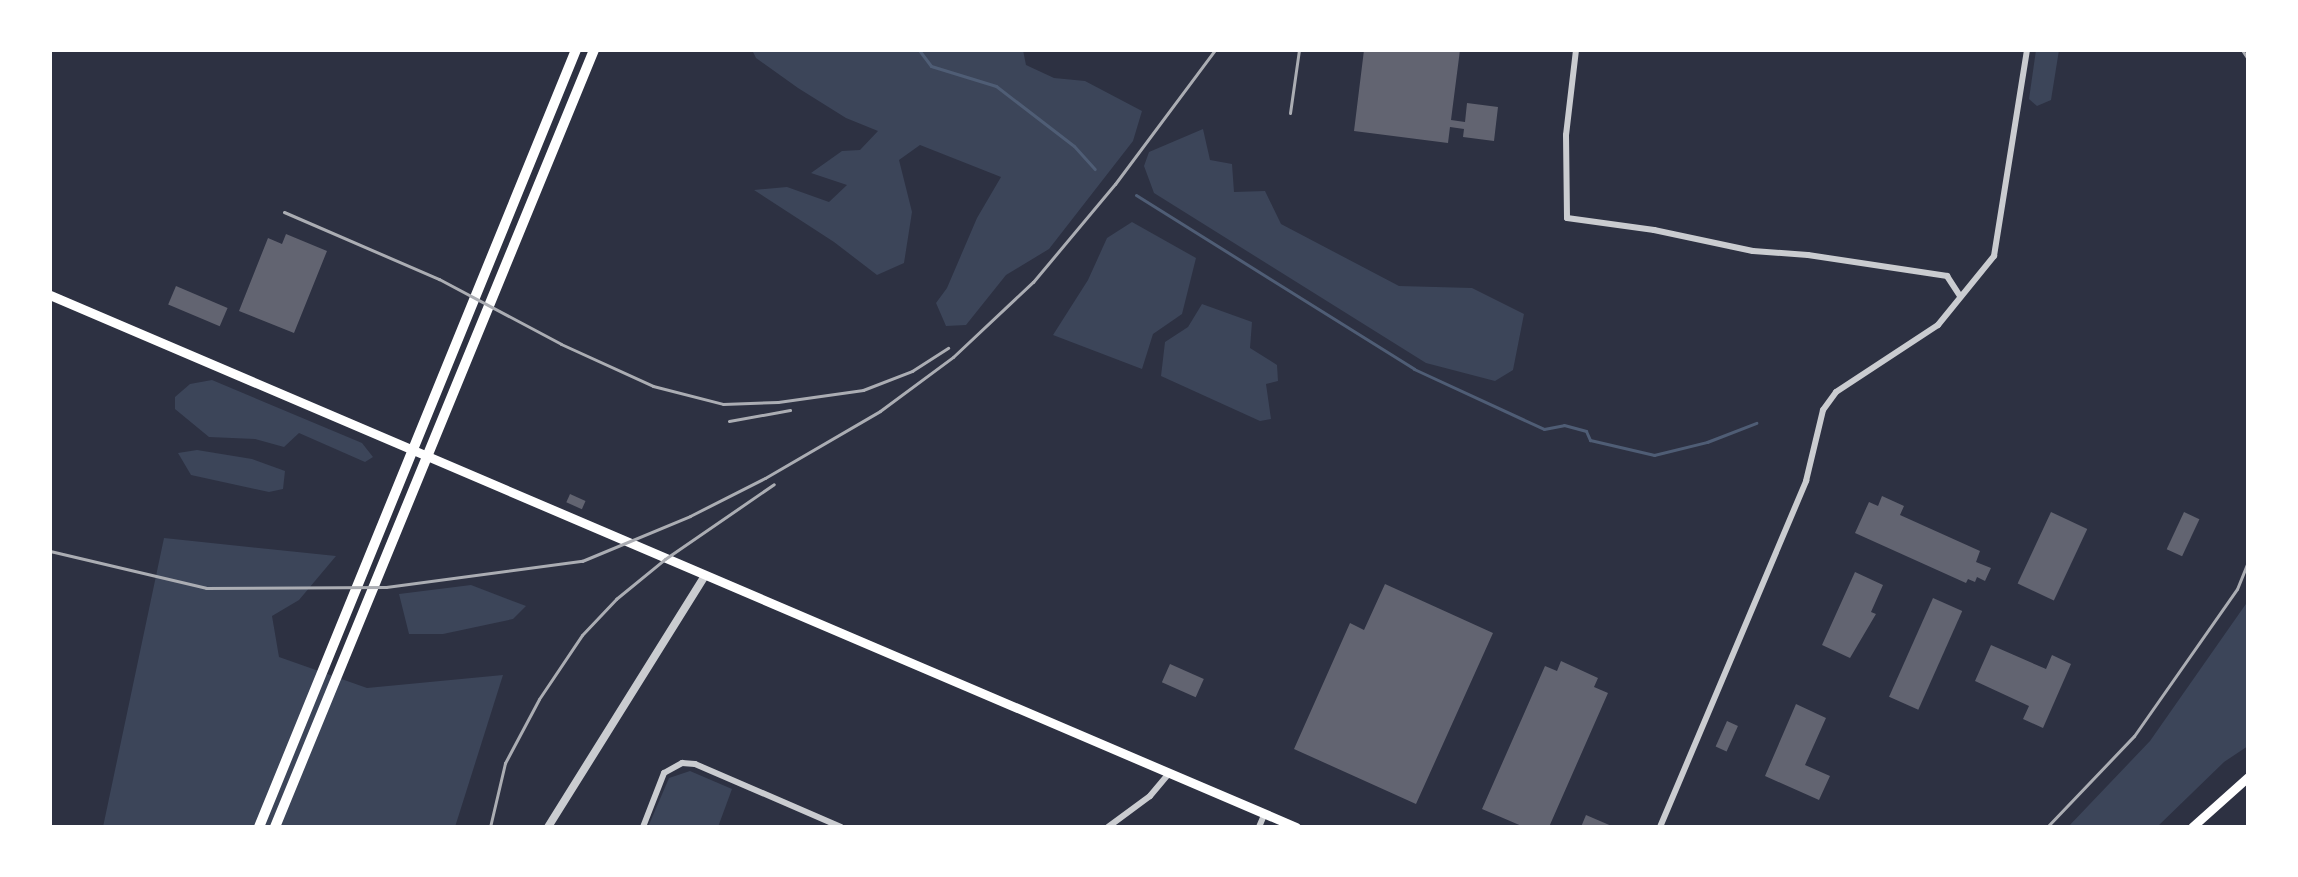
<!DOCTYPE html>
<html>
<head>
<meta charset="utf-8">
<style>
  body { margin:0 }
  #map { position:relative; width:2298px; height:877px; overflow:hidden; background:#2d3142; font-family:"Roboto Condensed",sans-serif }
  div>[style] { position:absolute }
  .green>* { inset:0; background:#3c4559 }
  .stream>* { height:3px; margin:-1.5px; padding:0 1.5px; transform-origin:1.5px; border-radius:1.5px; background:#4f5d75 }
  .building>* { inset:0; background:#626471; transform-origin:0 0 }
  .minor>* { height:6px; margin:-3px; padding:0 3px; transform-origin:3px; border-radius:3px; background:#caccd0 }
  .tertiary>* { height:8px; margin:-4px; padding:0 4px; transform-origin:4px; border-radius:4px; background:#caccd0 }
  .secondary>* { height:9px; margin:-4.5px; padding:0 4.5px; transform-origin:4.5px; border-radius:4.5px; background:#fff }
  .trunk>* { height:10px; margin:-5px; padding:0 5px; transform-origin:5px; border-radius:5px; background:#fff }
  .rail>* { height:3px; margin:-1.5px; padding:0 1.5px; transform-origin:1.5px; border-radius:1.5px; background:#abadb3 }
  span { translate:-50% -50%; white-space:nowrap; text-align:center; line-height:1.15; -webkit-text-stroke:8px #fff; paint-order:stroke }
  .frame { position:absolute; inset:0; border:52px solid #fff; pointer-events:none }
</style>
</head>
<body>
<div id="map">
  <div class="green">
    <div style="clip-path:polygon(752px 50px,1023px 50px,1026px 65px,1054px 78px,1085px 81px,1142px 111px,1133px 141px,1049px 249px,1006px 275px,966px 325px,946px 326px,936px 303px,947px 288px,977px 218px,1001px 177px,920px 145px,899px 160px,912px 212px,904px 263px,877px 275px,834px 242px,754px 190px,787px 187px,829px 202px,847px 185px,811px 173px,842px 151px,860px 150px,878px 131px,846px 118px,798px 88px,756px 58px)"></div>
    <div style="clip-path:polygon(2036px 50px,2059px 50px,2051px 100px,2037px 106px,2029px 99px)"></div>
    <div style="clip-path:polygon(1203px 129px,1210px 160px,1232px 164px,1234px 192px,1265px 191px,1281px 224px,1399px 286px,1472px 288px,1524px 314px,1513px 370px,1495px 381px,1426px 363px,1154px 193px,1144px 166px,1149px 152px)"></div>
    <div style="clip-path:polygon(1132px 222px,1196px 258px,1182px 314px,1153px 334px,1142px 369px,1053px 335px,1088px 280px,1107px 238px)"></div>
    <div style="clip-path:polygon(1202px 304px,1252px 322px,1250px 348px,1277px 365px,1278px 381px,1266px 384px,1271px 419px,1260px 421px,1161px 376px,1165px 342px,1188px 327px)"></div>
    <div style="clip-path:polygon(212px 380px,362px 443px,373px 457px,365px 462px,299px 433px,284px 447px,255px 439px,209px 437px,175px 409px,175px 397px,190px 384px)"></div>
    <div style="clip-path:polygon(197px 450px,252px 459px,285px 471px,283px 489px,269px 492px,191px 475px,178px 453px)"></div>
    <div style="clip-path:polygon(164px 538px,336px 556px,299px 600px,272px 616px,279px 657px,367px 688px,503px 675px,455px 827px,103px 827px)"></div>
    <div style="clip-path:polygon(471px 585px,526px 606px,513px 619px,443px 634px,409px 634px,399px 594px)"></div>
    <div style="clip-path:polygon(2248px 601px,2248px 746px,2224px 762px,2157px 827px,2068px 827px,2150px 741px)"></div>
    <div style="clip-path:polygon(690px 771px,732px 789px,718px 827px,648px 827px,669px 778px)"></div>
  </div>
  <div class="stream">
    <div style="left:919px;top:50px;width:20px;rotate:53deg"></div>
    <div style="left:931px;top:66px;width:68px;rotate:17.1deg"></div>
    <div style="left:996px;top:86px;width:98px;rotate:37.6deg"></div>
    <div style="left:1074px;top:146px;width:31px;rotate:48deg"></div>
    <div style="left:1136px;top:195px;width:328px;rotate:32deg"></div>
    <div style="left:1414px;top:369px;width:143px;rotate:24.8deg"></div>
    <div style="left:1544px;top:429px;width:20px;rotate:-11deg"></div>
    <div style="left:1564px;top:425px;width:23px;rotate:15deg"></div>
    <div style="left:1586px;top:431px;width:10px;rotate:66deg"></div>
    <div style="left:1590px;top:440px;width:66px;rotate:13.2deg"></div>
    <div style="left:1654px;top:455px;width:55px;rotate:-13.8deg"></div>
    <div style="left:1707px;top:442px;width:53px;rotate:-21.2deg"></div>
  </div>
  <div class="building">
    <div style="clip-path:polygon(1364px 50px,1460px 50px,1451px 120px,1465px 122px,1467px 103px,1498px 107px,1494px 141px,1463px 137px,1464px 129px,1450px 127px,1448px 143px,1354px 131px)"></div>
    <div style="clip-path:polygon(286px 234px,327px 251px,294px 333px,239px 311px,268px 238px,282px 244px)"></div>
    <div style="left:176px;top:286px;width:56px;height:20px;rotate:23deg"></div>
    <div style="left:570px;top:494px;width:17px;height:9px;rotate:24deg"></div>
    <div style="clip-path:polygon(1882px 496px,1904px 506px,1900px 515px,1980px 551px,1976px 562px,1991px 568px,1985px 581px,1977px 577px,1975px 582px,1968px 579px,1966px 583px,1855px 533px,1869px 502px,1878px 506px)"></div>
    <div style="left:2051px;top:512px;width:40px;height:79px;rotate:25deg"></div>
    <div style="left:2184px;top:512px;width:17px;height:41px;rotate:25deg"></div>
    <div style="clip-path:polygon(1855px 572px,1883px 585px,1871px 612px,1876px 614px,1850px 658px,1822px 645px)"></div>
    <div style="clip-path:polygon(1385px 584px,1493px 633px,1416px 804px,1294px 749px,1350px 623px,1364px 630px)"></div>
    <div style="left:1933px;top:598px;width:32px;height:108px;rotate:24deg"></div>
    <div style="clip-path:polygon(1991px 645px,2046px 669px,2052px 655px,2071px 664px,2043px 728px,2023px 719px,2029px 706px,1975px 681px)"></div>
    <div style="clip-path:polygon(1561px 661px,1598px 678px,1594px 687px,1608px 693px,1549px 827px,1524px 827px,1482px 809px,1545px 666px,1557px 671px)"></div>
    <div style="left:1170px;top:664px;width:37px;height:20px;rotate:24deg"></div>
    <div style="clip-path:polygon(1796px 704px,1826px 718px,1805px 765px,1830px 776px,1819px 800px,1765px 776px)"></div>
    <div style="left:1727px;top:721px;width:12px;height:28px;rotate:24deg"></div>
    <div style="clip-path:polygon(1586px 815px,1614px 827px,1581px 827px)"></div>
  </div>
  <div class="minor">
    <div style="left:1576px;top:50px;width:86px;rotate:96.7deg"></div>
    <div style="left:1566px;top:135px;width:83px;rotate:89.3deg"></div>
    <div style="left:1567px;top:218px;width:88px;rotate:7.9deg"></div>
    <div style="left:1654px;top:230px;width:101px;rotate:12deg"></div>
    <div style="left:1753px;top:251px;width:55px;rotate:4.2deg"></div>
    <div style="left:1808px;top:255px;width:141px;rotate:8.6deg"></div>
    <div style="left:1947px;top:276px;width:24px;rotate:57deg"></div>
    <div style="left:643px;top:827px;width:58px;rotate:-68.7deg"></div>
    <div style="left:664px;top:773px;width:21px;rotate:-29deg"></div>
    <div style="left:682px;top:763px;width:13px;rotate:4deg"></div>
    <div style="left:695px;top:764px;width:159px;rotate:23.3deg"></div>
    <div style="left:1108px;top:827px;width:52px;rotate:-36.4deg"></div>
    <div style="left:1150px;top:796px;width:30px;rotate:-50deg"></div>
    <div style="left:1259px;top:827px;width:15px;rotate:-67deg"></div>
    <div style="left:1660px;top:827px;width:376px;rotate:-67.1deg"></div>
    <div style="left:1806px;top:481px;width:73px;rotate:-76.5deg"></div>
    <div style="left:1823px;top:410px;width:22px;rotate:-54deg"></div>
    <div style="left:1836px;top:392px;width:122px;rotate:-33.3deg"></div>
    <div style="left:1938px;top:325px;width:89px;rotate:-50.9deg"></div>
    <div style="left:1994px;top:256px;width:209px;rotate:-80.9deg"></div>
  </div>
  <div class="tertiary">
    <div style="left:548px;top:827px;width:296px;rotate:-58deg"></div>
  </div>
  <div class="secondary">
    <div style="left:50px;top:295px;width:1355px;rotate:23.12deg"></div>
    <div style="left:2192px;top:827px;width:75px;rotate:-41.8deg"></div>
  </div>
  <div class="trunk">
    <div style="left:259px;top:827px;width:839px;rotate:-67.81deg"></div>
    <div style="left:275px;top:827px;width:840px;rotate:-67.68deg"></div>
  </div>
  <div class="rail">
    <div style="left:2242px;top:50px;width:11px;rotate:56deg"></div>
    <div style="left:1290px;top:113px;width:64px;rotate:-81.9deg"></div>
    <div style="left:284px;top:212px;width:169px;rotate:23.4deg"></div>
    <div style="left:439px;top:279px;width:138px;rotate:28deg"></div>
    <div style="left:561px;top:344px;width:101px;rotate:24.5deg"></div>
    <div style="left:653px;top:386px;width:72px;rotate:14.4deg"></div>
    <div style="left:723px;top:404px;width:55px;rotate:-2.1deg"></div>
    <div style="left:778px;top:402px;width:86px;rotate:-8deg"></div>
    <div style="left:863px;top:390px;width:53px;rotate:-21.2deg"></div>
    <div style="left:912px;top:371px;width:43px;rotate:-32.6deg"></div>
    <div style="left:729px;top:421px;width:62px;rotate:-10.2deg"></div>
    <div style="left:50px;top:551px;width:160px;rotate:13.3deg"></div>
    <div style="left:206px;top:588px;width:180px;rotate:-0.3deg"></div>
    <div style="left:386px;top:587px;width:198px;rotate:-7.6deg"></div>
    <div style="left:582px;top:561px;width:117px;rotate:-22.6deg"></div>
    <div style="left:690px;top:516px;width:84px;rotate:-26.9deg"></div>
    <div style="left:765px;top:478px;width:133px;rotate:-30.2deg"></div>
    <div style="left:880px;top:411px;width:91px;rotate:-36.5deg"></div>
    <div style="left:953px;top:357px;width:110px;rotate:-43.2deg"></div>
    <div style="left:1033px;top:282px;width:128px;rotate:-50.1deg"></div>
    <div style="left:1115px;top:184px;width:167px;rotate:-53.3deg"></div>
    <div style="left:490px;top:827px;width:66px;rotate:-76.8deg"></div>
    <div style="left:505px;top:763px;width:72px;rotate:-62deg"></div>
    <div style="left:539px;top:699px;width:77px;rotate:-56.1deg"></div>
    <div style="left:582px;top:635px;width:50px;rotate:-46.6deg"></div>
    <div style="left:616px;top:599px;width:63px;rotate:-39.2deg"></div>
    <div style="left:665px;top:559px;width:132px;rotate:-34.5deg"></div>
    <div style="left:2047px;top:827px;width:126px;rotate:-46.3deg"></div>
    <div style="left:2134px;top:736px;width:179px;rotate:-55deg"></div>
    <div style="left:2237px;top:589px;width:29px;rotate:-68deg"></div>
  </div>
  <div class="frame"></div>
</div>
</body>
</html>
